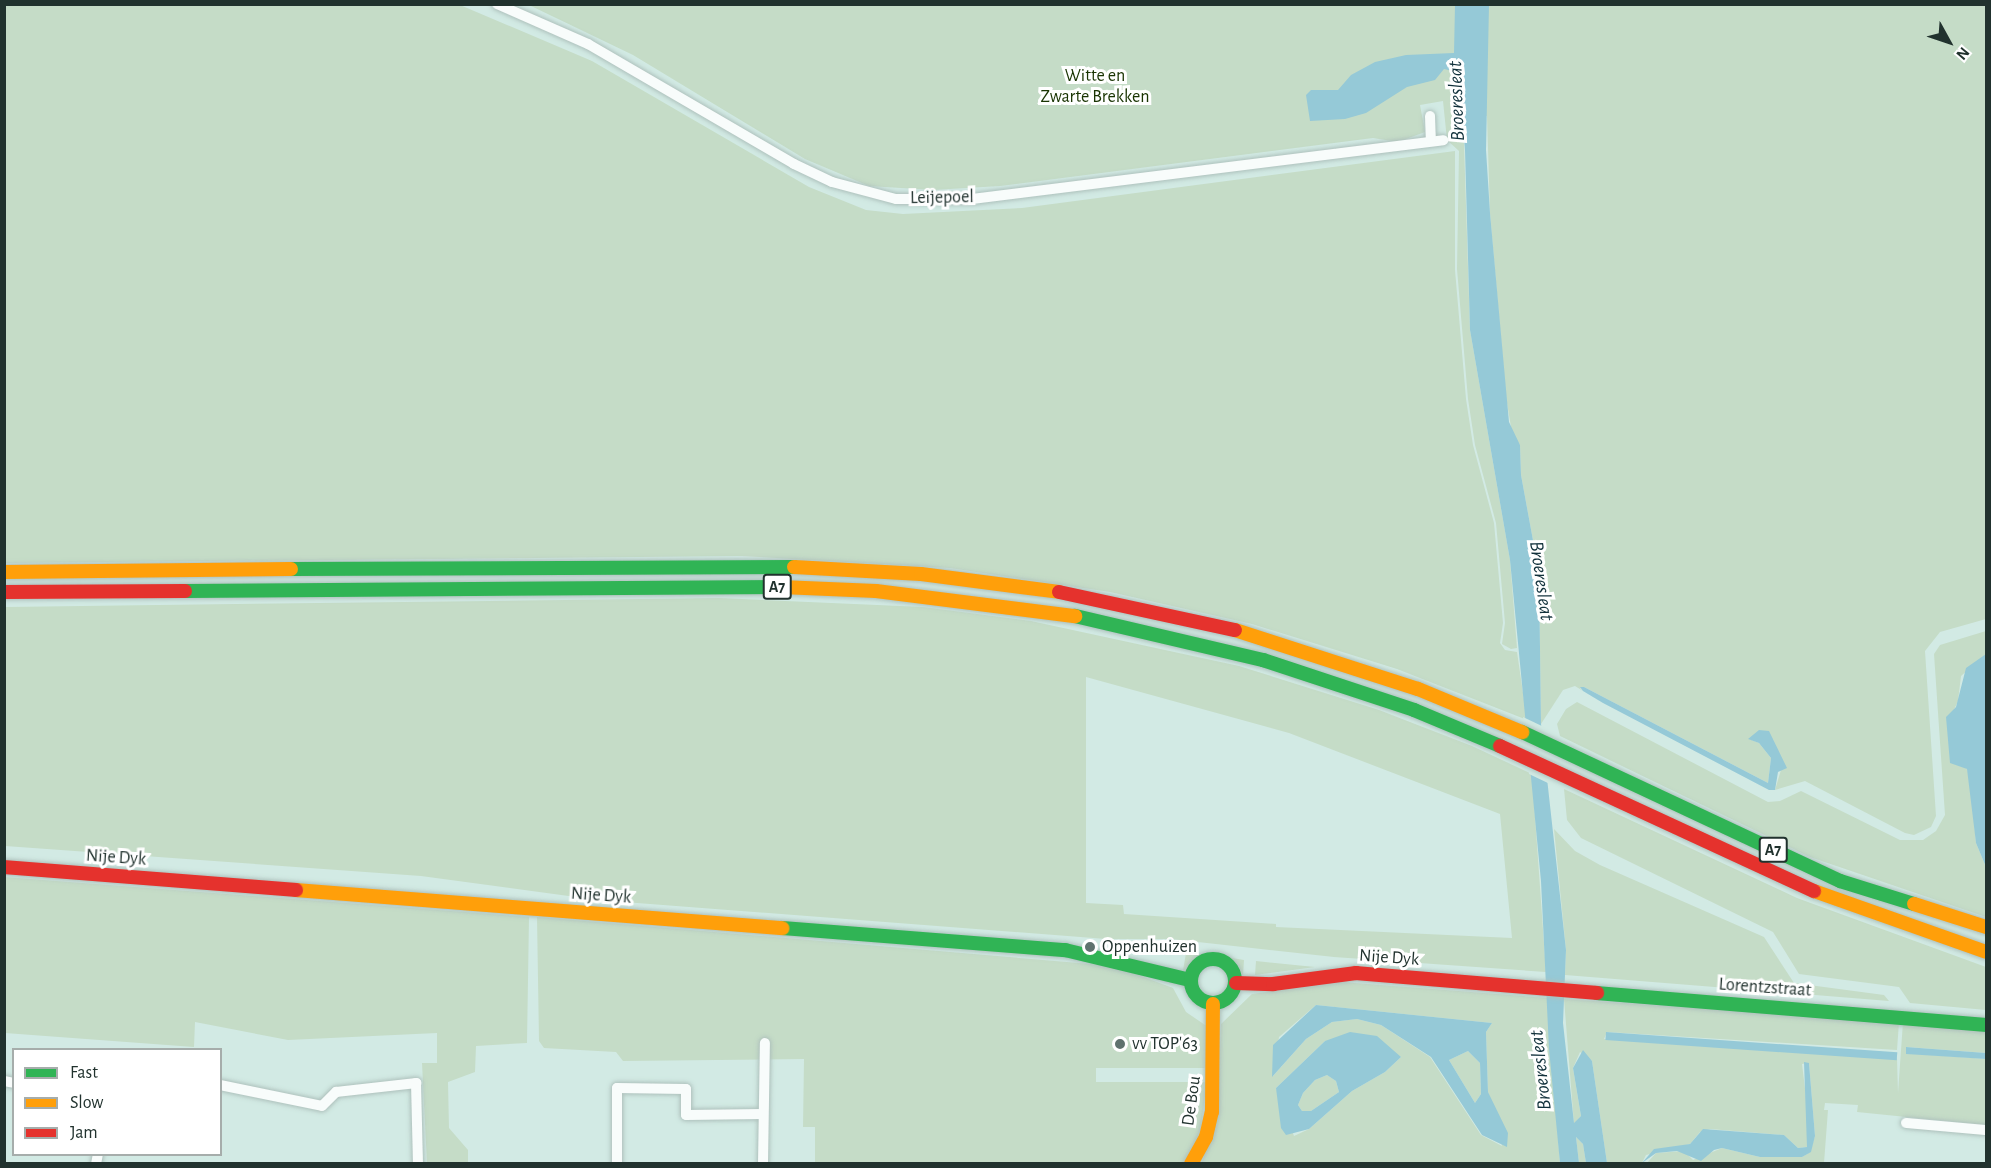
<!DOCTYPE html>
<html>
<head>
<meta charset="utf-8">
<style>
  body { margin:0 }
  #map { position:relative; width:1991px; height:1168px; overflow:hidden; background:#d2eae4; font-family:"Alegreya Sans",sans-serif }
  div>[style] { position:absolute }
  .green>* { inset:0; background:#c5dcc7 }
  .water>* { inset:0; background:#95c9d7; transform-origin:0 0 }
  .pier>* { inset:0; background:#d2eae4 }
  .roads { filter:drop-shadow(0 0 2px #aec1bc) drop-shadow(0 0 2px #aec1bc) }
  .street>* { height:10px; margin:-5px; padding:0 5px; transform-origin:5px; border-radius:5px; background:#f8fcfb }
  .fast>* { height:14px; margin:-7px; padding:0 7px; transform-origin:7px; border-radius:7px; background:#30b455 }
  .fast>.ring { margin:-7px; padding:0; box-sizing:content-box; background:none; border:14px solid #30b455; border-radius:50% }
  .slow>* { height:14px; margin:-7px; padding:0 7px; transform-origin:7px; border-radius:7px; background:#ff9f0a }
  .jam>* { height:14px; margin:-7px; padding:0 7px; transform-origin:7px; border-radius:7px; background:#e5322d }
  .dots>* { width:16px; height:16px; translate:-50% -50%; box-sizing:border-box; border:3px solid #fff; border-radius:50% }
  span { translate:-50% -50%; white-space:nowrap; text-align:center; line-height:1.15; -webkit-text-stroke:6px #fff; paint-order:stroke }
  .shield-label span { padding:2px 4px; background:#fff; border:2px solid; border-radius:4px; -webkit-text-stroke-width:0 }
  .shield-label { font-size:16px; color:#21322e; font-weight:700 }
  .park-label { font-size:18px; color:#193402 }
  .street-label { font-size:18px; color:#21322e }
  .poi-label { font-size:18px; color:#21322e }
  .left { translate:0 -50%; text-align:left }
  .water-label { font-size:20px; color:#11313b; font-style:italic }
  .frame { position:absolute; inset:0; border:6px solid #21322e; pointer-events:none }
  .legend { position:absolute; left:12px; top:1048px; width:210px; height:108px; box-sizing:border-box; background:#fff; border:2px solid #a6adab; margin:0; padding:8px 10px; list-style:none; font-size:18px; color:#21322e }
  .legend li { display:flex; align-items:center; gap:12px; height:30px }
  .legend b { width:30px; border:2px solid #a6adab }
  .north { position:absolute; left:1919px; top:12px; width:60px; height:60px; -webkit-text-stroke:4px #fff; paint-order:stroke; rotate:130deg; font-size:16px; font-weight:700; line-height:24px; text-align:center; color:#21322e }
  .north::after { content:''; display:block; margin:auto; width:21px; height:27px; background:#21322e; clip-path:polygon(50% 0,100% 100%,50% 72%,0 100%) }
</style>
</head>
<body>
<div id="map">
  <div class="green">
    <div style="clip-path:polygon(4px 5px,460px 5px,592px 61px,809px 187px,866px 210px,903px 214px,1022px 208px,1455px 151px,1455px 270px,1466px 399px,1473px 445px,1494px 523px,1503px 623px,1500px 643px,1505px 650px,1517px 652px,1527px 720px,1397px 669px,1252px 624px,1110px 592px,950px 568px,742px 556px,5px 563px)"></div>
    <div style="clip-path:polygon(529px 5px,1986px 5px,1986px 619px,1940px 632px,1925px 651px,1936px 816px,1931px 827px,1914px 835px,1905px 833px,1805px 781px,1775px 790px,1783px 763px,1773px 740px,1749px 739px,1759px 743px,1771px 758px,1768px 783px,1584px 687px,1580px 688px,1583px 691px,1575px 686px,1563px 690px,1541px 724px,1539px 573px,1521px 475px,1520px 445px,1512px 433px,1506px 397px,1490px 213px,1487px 116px,1463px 113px,1470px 330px,1510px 560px,1517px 648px,1511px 649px,1502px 644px,1505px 623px,1496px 523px,1475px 445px,1468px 399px,1457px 269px,1459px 151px,1447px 140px,1443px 101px,1420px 105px,1425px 132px,1398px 142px,1373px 138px,1000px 186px,933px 190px,869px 186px,805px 159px,633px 55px)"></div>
    <div style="clip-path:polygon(evenodd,719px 598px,923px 607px,1031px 621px,1239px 666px,1379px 710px,1472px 746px,1532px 774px,1546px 972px,1334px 957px,1171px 939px,1106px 939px,598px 900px,421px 876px,5px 846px,4px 607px,719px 598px,1086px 677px,1289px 733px,1500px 814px,1512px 938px,1276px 927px,1276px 924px,1124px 914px,1123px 905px,1086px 903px,1086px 677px)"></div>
    <div style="clip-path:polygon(1986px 631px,1986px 654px,1961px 676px,1958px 701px,1952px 714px,1958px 763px,1967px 769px,1970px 777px,1976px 843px,1986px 867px,1986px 917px,1810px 857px,1560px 736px,1557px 724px,1566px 709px,1577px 702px,1768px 802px,1780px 801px,1801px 791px,1900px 840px,1923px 840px,1936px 831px,1945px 815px,1934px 654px,1940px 645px)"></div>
    <div style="clip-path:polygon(1564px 789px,1797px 898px,1986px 967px,1986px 1010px,1910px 1003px,1899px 987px,1799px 974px,1773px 932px,1581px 838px,1567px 820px)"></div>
    <div style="clip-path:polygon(1554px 829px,1575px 851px,1600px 865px,1764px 937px,1794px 983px,1884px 995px,1889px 1001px,1565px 975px,1566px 950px)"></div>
    <div style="clip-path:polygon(4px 877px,529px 917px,527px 1043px,476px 1046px,475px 1072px,448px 1082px,449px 1128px,468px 1150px,468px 1163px,427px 1164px,422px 1063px,437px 1063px,437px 1033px,288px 1040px,195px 1022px,194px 1047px,5px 1033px)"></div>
    <div style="clip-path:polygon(537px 917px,1114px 966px,1173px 988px,1186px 1012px,1208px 1027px,1207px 1068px,1096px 1068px,1096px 1082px,1207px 1082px,1199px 1140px,1186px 1163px,815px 1163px,815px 1127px,803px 1127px,804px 1059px,623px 1061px,616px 1052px,544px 1048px,539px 1041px)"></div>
    <div style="clip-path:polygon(1186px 953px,1209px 955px,1183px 971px)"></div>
    <div style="clip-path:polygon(1220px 956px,1244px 960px,1243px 975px,1231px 963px)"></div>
    <div style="clip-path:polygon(1256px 961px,1315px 967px,1255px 975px)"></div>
    <div style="clip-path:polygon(evenodd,1342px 982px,1547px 998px,1560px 1163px,1202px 1162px,1218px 1113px,1221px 1024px,1252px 994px,1342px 982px,1316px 1005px,1492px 1023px,1486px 1032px,1488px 1092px,1502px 1146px,1481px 1135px,1430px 1057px,1381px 1025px,1357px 1019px,1332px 1022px,1306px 1039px,1273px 1076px,1279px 1037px,1316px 1005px,1342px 982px,1325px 1041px,1401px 1057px,1385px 1072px,1352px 1091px,1309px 1129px,1294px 1136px,1276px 1088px,1325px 1041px)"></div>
    <div style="clip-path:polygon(1564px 999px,1899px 1022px,1897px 1050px,1607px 1032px,1604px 1039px,1897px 1058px,1898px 1093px,1903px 1022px,1986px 1031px,1986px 1053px,1907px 1047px,1906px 1053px,1986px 1059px,1986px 1125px,1857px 1112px,1858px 1105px,1825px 1103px,1824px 1110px,1828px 1110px,1824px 1163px,1647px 1163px,1656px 1153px,1684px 1151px,1693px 1160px,1722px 1148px,1760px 1157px,1802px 1157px,1810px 1152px,1815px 1136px,1809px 1063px,1802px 1064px,1808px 1113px,1807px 1147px,1798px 1148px,1784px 1135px,1710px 1129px,1700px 1132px,1690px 1144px,1646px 1155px,1642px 1163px,1607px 1163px,1592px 1061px,1580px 1052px,1573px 1068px,1581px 1116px,1574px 1124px)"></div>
    <div style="clip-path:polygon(1468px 1051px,1480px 1063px,1481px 1094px,1475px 1103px,1449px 1060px)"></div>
    <div style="clip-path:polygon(1327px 1075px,1336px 1081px,1339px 1092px,1311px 1111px,1302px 1111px,1298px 1105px,1303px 1093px,1315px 1080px)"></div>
    <div style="clip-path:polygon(1576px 1137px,1583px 1144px,1586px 1163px,1579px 1163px)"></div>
  </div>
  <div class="water">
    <div style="clip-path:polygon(1455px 5px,1489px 5px,1486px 150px,1490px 213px,1509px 422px,1520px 445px,1521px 475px,1539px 573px,1541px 724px,1566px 950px,1563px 1023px,1574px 1123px,1581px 1116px,1573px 1068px,1583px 1050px,1592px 1061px,1607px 1163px,1586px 1163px,1583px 1144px,1576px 1137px,1579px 1163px,1560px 1163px,1549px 1049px,1541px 881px,1510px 560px,1470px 330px,1465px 150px,1459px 78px,1457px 72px,1444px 69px,1435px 80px,1407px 87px,1366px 113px,1345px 119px,1310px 121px,1306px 95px,1311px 90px,1338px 90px,1351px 75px,1375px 62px,1406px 55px,1454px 53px)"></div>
    <div style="clip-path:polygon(1986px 654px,1986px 867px,1976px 843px,1967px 769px,1950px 763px,1946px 717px,1956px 707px,1966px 668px)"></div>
    <div style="clip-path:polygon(1584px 687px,1768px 783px,1771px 758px,1759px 743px,1748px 739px,1759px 730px,1769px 731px,1787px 768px,1778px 772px,1775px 790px,1769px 790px,1603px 703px,1583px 691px,1580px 687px)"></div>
    <div style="clip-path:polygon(evenodd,1316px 1005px,1492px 1023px,1486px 1032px,1488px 1092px,1508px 1133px,1507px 1147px,1482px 1135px,1431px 1057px,1381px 1025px,1357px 1019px,1332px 1022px,1306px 1039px,1272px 1077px,1273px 1045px,1316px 1005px,1468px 1051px,1480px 1063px,1481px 1094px,1475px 1103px,1449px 1060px,1468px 1051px)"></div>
    <div style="clip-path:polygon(evenodd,1350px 1032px,1377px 1036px,1401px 1057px,1385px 1072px,1352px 1091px,1309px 1129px,1286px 1135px,1281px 1128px,1276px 1088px,1325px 1041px,1350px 1032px,1327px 1075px,1336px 1081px,1339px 1092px,1311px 1111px,1302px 1111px,1298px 1105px,1303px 1093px,1315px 1080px,1327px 1075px)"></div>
    <div style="left:1606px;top:1032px;width:292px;height:8px;rotate:4deg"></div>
    <div style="clip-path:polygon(1906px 1047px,1986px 1053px,1986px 1059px,1906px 1054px)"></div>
    <div style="clip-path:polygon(1804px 1062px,1809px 1063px,1815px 1136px,1811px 1152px,1802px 1157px,1760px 1157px,1722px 1148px,1714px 1150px,1701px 1161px,1677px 1151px,1656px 1153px,1642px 1163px,1654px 1149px,1690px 1144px,1703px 1129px,1784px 1135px,1798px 1148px,1807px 1147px)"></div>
  </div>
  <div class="pier">
    <div style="clip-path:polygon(1523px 717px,1544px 727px,1550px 784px,1529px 774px)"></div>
  </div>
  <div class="roads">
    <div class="street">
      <div style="left:497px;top:4px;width:99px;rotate:23.7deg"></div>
      <div style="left:588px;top:44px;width:238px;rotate:30.2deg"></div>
      <div style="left:794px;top:164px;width:42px;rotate:25.3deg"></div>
      <div style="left:832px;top:182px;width:66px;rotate:14.9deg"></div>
      <div style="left:896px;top:199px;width:76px"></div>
      <div style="left:972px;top:199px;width:475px;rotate:-7.1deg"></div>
      <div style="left:1430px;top:116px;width:25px;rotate:88deg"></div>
      <div style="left:4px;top:1081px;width:10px;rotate:11deg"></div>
      <div style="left:220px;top:1085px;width:104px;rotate:11.6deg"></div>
      <div style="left:322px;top:1106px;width:20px;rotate:-45deg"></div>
      <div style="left:336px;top:1092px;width:81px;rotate:-6.4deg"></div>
      <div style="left:416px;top:1083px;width:81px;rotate:88.6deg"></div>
      <div style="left:1906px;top:1123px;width:80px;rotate:5deg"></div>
      <div style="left:96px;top:1164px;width:10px;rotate:-79deg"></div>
      <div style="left:617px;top:1164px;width:76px;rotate:-90deg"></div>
      <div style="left:617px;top:1088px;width:69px;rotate:0.8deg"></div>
      <div style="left:686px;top:1089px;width:26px;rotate:90deg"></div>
      <div style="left:686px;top:1115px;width:77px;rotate:-0.7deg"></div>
      <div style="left:763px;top:1164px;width:121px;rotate:-89.1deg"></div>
    </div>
    <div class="fast">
      <div style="left:291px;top:569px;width:503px;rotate:-0.23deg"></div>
      <div style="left:185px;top:591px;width:596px;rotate:-0.38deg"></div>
      <div style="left:1075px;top:616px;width:193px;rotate:13.2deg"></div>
      <div style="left:1263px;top:660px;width:159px;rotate:18.3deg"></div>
      <div style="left:1414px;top:710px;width:93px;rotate:22.7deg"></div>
      <div style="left:1522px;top:732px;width:351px;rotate:25.1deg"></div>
      <div style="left:1840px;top:881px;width:77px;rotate:17.3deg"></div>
      <div style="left:783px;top:928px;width:283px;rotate:4.5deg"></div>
      <div style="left:1065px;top:950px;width:129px;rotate:13.5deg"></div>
      <div class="ring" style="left:1191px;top:959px;width:30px;height:30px"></div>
      <div style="left:1597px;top:993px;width:390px;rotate:4.7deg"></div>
    </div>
    <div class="slow">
      <div style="left:794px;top:567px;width:127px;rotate:3.2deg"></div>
      <div style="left:921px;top:574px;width:139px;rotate:7.4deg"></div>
      <div style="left:4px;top:572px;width:287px;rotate:-0.6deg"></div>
      <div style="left:781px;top:587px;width:95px;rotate:2.4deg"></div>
      <div style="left:876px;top:591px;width:201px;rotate:7.2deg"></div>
      <div style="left:1235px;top:630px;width:192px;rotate:17.9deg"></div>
      <div style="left:1418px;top:689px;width:113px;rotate:22.5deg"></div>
      <div style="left:296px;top:890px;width:488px;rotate:4.5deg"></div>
      <div style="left:1814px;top:891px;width:182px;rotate:19.5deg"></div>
      <div style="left:1914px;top:904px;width:76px;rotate:17.7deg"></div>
      <div style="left:1191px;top:1164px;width:31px;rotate:-61deg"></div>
      <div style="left:1206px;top:1137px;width:26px;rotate:-77deg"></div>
      <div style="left:1212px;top:1112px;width:108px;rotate:-89.5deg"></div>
    </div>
    <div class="jam">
      <div style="left:4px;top:592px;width:181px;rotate:-0.3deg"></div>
      <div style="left:1059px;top:592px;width:180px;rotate:12.2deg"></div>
      <div style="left:1500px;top:746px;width:346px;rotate:24.8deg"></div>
      <div style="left:4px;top:867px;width:293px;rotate:4.5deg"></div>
      <div style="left:1236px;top:983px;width:37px;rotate:2deg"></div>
      <div style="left:1273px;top:984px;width:84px;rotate:-7.5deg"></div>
      <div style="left:1356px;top:973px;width:242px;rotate:4.7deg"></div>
    </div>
  </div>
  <div class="dots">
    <div style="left:1090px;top:947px;background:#5f726e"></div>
    <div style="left:1120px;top:1044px;background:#5f726e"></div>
  </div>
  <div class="shield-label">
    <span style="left:777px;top:587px">A7</span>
    <span style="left:1773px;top:850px">A7</span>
  </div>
  <div class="park-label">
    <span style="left:1095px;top:87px">Witte en<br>Zwarte Brekken</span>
  </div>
  <div class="street-label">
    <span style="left:942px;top:198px;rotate:-1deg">Leijepoel</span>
    <span style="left:116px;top:858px;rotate:4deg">Nije Dyk</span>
    <span style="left:601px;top:896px;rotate:4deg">Nije Dyk</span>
    <span style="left:1389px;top:958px;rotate:4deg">Nije Dyk</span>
    <span style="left:1765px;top:988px;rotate:4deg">Lorentzstraat</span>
    <span style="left:1192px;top:1101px;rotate:-82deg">De Bou</span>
  </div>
  <div class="poi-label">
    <span class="left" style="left:1102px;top:947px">Oppenhuizen</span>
    <span class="left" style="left:1132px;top:1044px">vv TOP'63</span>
  </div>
  <div class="water-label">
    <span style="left:1457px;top:101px;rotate:-92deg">Broeresleat</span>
    <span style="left:1541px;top:581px;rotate:82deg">Broeresleat</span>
    <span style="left:1541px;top:1070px;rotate:-96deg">Broeresleat</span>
  </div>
  <div class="frame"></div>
  <ul class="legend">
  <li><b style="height:8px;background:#30b455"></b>Fast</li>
  <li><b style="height:8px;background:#ff9f0a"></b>Slow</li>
  <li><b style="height:8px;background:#e5322d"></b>Jam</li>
  </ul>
  <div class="north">N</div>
</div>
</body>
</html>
